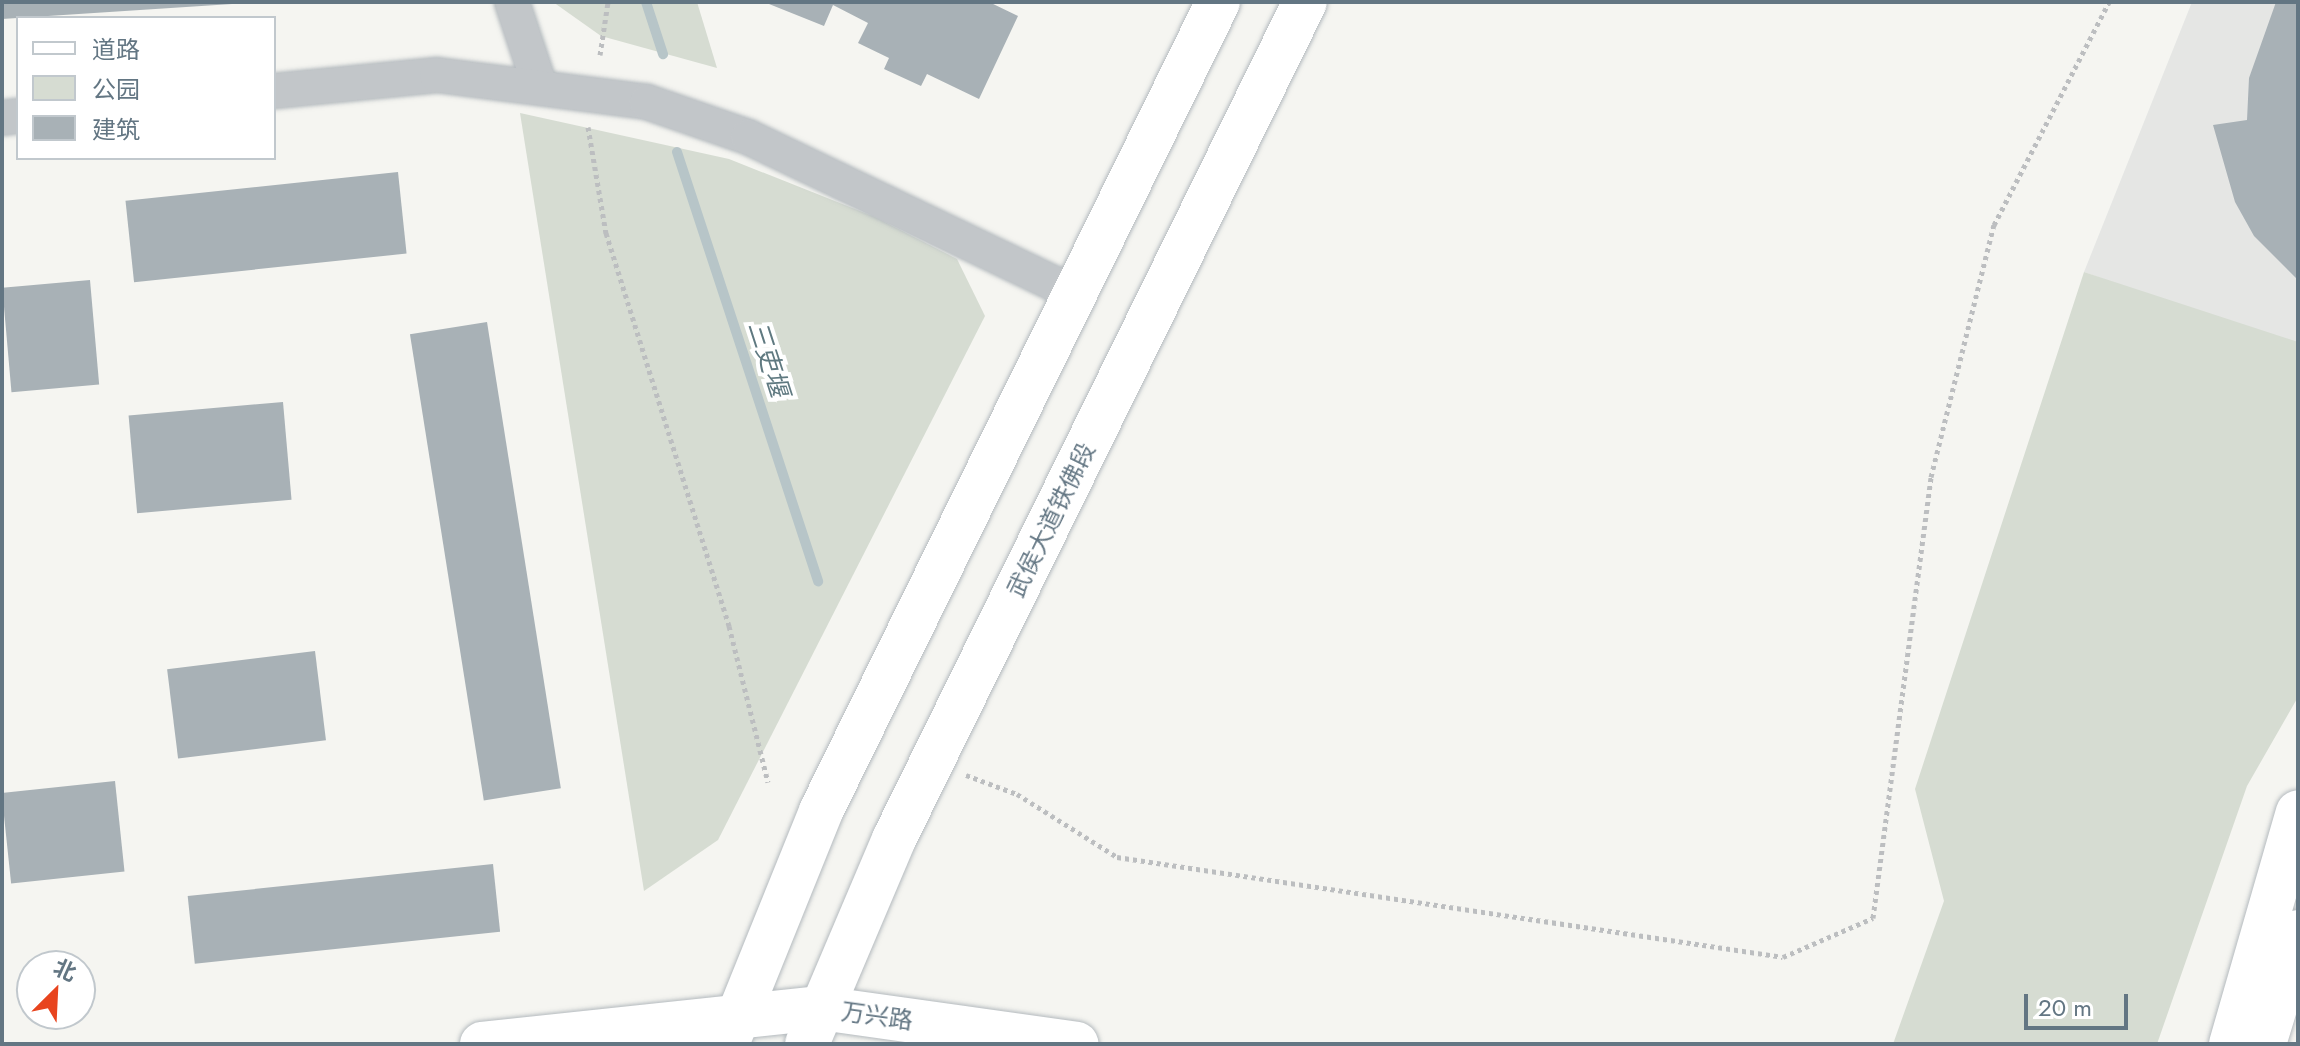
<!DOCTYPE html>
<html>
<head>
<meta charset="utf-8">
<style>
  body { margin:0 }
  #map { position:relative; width:2300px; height:1046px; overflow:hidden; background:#f5f5f1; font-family:Jost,"Noto Sans SC",sans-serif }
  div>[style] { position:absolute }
  .built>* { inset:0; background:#e5e6e4 }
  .green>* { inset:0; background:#d6dcd2 }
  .stream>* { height:10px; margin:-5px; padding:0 5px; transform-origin:5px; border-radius:5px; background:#b7c5c8 }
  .building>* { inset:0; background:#a8b1b6; transform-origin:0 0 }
  .path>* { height:5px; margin-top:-2.5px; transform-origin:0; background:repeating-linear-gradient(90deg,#bcbec0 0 4px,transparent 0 8px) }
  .roads { filter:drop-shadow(0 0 2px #b4babe) drop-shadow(0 0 2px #b4babe) }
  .street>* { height:34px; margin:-17px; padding:0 17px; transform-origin:17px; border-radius:17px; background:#c2c6c9 }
  .secondary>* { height:44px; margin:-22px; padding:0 22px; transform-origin:22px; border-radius:22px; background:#fff }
  .primary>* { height:44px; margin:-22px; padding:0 22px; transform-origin:22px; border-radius:22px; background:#fff }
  span { translate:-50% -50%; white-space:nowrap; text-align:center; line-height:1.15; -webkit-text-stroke:8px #fff; paint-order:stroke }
  .street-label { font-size:24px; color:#637683 }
  .water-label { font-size:26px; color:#5f7980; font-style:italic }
  .frame { position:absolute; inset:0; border:4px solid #637683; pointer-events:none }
  .legend { position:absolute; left:16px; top:16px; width:260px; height:144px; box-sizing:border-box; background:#fff; border:2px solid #c1c8cd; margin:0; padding:10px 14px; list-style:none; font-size:24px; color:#637683 }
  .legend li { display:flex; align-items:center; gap:16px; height:40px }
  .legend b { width:40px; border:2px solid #c1c8cd }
  .north { position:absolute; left:16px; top:950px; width:80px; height:80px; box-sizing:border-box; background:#fff; border:2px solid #c1c8cd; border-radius:50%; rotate:24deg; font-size:22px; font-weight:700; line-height:32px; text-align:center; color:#637683 }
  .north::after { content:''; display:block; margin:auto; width:28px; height:36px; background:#e8441e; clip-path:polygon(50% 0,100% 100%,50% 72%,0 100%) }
  .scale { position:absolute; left:2024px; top:994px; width:104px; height:36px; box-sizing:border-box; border:4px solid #637683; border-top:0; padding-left:10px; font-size:24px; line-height:28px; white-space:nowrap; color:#637683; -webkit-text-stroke:6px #fff; paint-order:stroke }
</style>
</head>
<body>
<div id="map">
  <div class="built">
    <div style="clip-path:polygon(2192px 2px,2298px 2px,2298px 347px,2084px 272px)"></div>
  </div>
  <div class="green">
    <div style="clip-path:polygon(553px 2px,697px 2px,717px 68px,601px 36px)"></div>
    <div style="clip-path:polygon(520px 113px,729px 159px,875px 217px,957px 259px,985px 316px,718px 840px,644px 891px)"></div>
    <div style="clip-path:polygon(2084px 272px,2298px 342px,2298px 697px,2247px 786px,2157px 1044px,1893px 1044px,1944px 901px,1915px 789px)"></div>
  </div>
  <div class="stream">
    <div style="left:646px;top:2px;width:55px;rotate:71.9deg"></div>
    <div style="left:677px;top:152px;width:452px;rotate:71.8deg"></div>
  </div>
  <div class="building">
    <div style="clip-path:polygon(2px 2px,231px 2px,232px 4px,2px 19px)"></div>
    <div style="clip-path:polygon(764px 2px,989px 2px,1018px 16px,979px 99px,927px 74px,921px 86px,884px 69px,889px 58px,858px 43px,868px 23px,833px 5px,824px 26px)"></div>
    <div style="clip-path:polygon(2276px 2px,2298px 2px,2298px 280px,2254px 236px,2235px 202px,2213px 125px,2247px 120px,2249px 78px)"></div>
    <div style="left:398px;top:172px;width:82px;height:274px;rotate:84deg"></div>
    <div style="left:90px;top:280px;width:105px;height:88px;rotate:85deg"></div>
    <div style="left:487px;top:322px;width:472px;height:78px;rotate:81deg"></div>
    <div style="left:283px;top:402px;width:98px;height:155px;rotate:85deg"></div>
    <div style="left:315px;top:651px;width:90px;height:149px;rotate:83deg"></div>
    <div style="left:115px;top:781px;width:91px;height:114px;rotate:84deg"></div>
    <div style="left:493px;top:864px;width:68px;height:307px;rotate:84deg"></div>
  </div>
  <div class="path">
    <div style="left:600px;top:55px;width:54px;rotate:-81.4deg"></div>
    <div style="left:588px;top:127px;width:108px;rotate:80.4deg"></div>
    <div style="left:606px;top:233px;width:412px;rotate:72.6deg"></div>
    <div style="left:729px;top:626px;width:161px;rotate:76deg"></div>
    <div style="left:966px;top:775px;width:54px;rotate:20.4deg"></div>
    <div style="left:1017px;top:794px;width:118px;rotate:32.2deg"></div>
    <div style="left:1117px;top:857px;width:673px;rotate:8.54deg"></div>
    <div style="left:1783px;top:957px;width:98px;rotate:-23.4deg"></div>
    <div style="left:1873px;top:918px;width:445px;rotate:-82.5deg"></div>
    <div style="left:1931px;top:477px;width:260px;rotate:-76deg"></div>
    <div style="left:1994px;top:225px;width:251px;rotate:-62.7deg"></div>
  </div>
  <div class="roads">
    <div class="street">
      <div style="left:512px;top:2px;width:85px;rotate:71.6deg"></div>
      <div style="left:274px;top:91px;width:164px;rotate:-5.6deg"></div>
      <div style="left:437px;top:75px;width:212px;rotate:7.3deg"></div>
      <div style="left:647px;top:102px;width:107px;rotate:19.1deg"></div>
      <div style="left:748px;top:137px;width:363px;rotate:25.6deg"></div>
      <div style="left:2px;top:118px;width:16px;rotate:-7deg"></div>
    </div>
    <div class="secondary">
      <div style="left:482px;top:1044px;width:341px;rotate:-6.1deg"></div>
      <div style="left:821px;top:1008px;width:258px;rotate:8deg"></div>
      <div style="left:2231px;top:1044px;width:241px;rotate:-73.9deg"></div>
      <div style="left:2264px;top:1044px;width:117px;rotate:-73.1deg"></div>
    </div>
    <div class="primary">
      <div style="left:727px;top:1044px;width:251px;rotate:-68deg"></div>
      <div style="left:821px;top:811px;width:901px;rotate:-63.86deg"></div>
      <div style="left:807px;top:1044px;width:223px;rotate:-67deg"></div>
      <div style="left:894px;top:839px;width:932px;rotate:-63.85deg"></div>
    </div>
  </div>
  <div class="street-label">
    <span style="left:1051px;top:520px;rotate:-64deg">武侯大道铁佛段</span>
    <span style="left:877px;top:1016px;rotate:8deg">万兴路</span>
  </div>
  <div class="water-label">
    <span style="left:768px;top:359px;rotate:72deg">三吏堰</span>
  </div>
  <div class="frame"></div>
  <ul class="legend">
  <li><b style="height:10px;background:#fff"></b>道路</li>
  <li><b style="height:22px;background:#d6dcd2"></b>公园</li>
  <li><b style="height:22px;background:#a8b1b6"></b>建筑</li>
  </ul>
  <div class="north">北</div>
  <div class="scale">20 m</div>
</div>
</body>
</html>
